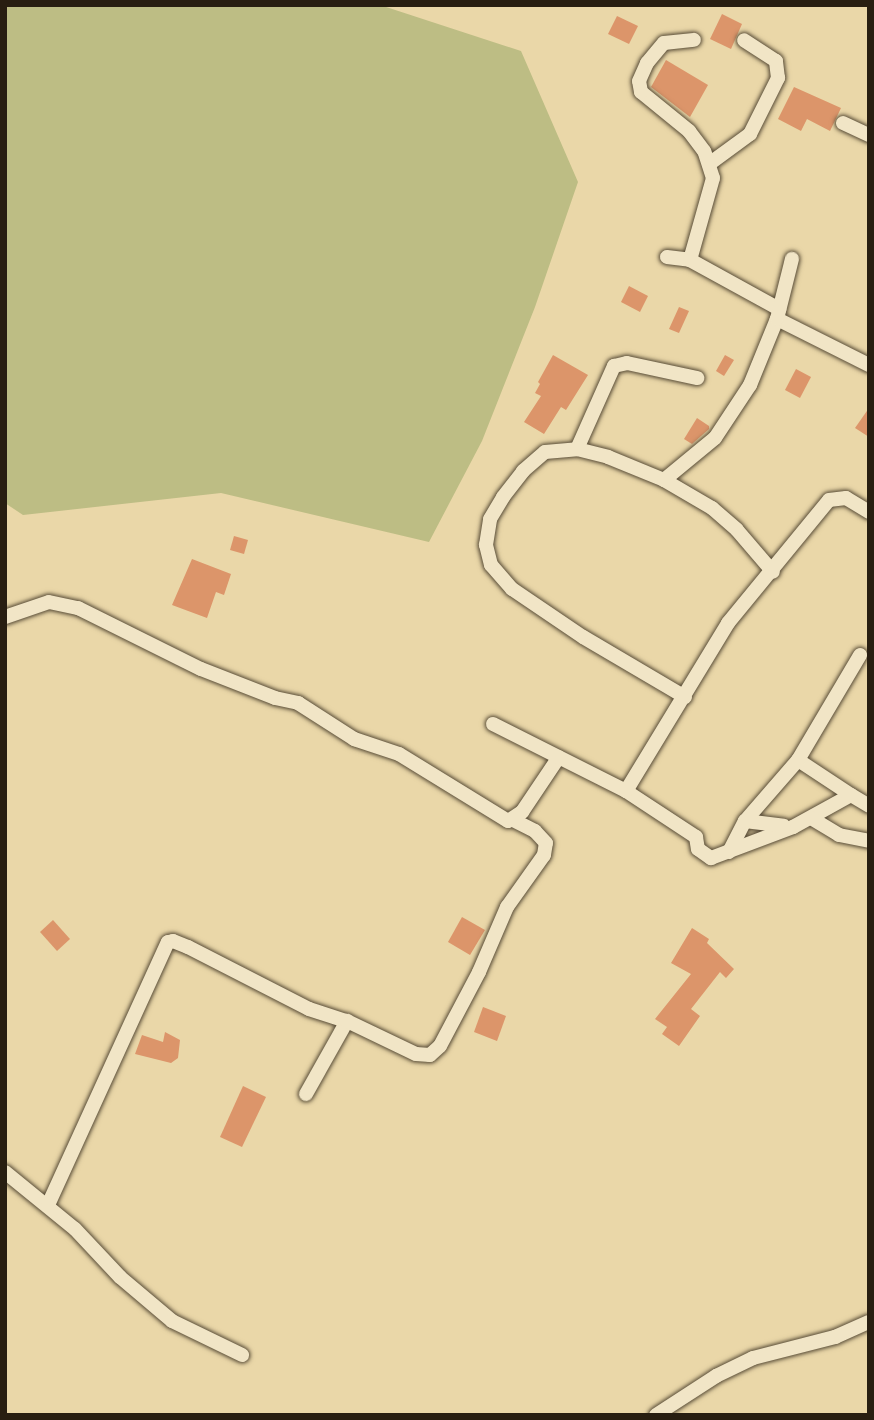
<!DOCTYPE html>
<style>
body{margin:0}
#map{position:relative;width:874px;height:1420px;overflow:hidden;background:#ead7a8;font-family:"Libre Bodoni",serif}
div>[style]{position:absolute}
.green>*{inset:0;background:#bdbd84}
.building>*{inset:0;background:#dc956a}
.roads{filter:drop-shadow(0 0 2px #584c37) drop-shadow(0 0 2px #584c37)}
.street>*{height:14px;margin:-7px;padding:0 7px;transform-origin:7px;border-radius:7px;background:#f1e5c6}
span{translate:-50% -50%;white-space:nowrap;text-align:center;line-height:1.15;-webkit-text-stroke:6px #f1e5c6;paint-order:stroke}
.frame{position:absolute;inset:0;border:7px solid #281e11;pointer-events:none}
</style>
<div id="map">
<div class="green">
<i style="clip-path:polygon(5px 5px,380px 5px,521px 51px,578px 182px,535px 307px,482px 441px,429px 542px,221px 493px,23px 515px,5px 503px)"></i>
</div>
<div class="building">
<i style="clip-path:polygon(722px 14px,742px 24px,731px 49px,710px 39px)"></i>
<i style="clip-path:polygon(617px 16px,638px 26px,629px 44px,608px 34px)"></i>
<i style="clip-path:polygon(666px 60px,708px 85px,690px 117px,651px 87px)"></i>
<i style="clip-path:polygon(794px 87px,841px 108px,830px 131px,807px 119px,801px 131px,778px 119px)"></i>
<i style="clip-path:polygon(629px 286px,648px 296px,640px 312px,621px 302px)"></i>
<i style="clip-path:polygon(679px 307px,689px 311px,679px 333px,669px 329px)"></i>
<i style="clip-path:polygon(553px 355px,588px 375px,566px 410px,561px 407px,544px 434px,524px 422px,541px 396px,535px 393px,540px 384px,538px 382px)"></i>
<i style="clip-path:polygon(725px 355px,734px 360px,724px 376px,716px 371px)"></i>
<i style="clip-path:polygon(796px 369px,811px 377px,800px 398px,785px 390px)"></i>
<i style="clip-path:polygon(869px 408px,869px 437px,855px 428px)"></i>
<i style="clip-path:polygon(697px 418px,709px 426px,709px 429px,692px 444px,684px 439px)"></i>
<i style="clip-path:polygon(234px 536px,248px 540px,244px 554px,230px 550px)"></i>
<i style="clip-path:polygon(192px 559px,231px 574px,224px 595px,216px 592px,207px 618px,172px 605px)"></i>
<i style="clip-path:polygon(462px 917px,485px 930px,470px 955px,448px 942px)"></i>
<i style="clip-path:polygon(53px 920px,70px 939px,57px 951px,40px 932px)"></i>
<i style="clip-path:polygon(692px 928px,709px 939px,707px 943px,734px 969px,726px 978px,720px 972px,691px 1009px,700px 1016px,679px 1046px,662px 1034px,667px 1027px,655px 1019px,691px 974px,671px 963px)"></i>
<i style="clip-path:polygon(483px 1007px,506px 1016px,497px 1041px,474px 1032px)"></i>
<i style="clip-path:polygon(165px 1032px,180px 1040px,178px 1058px,171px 1063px,135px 1054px,142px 1035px,163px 1042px)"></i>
<i style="clip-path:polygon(243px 1086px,266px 1097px,242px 1147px,220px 1137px)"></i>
</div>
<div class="roads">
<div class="street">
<i style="left:843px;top:123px;width:29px;rotate:25deg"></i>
<i style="left:709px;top:164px;width:51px;rotate:-36.2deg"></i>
<i style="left:750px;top:134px;width:63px;rotate:-63.4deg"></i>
<i style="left:778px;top:78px;width:17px;rotate:-97deg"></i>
<i style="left:776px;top:61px;width:38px;rotate:-147deg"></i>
<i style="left:667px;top:257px;width:23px;rotate:7deg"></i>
<i style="left:690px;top:260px;width:102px;rotate:28.8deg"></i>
<i style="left:690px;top:260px;width:85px;rotate:-74.3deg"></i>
<i style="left:713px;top:178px;width:28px;rotate:-108deg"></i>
<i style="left:704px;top:151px;width:25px;rotate:-127deg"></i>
<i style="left:689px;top:131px;width:62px;rotate:-140.9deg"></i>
<i style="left:641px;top:92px;width:11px;rotate:-100deg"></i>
<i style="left:639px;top:81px;width:20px;rotate:-66deg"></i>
<i style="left:647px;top:63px;width:26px;rotate:-50deg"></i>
<i style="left:664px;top:43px;width:30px;rotate:-6deg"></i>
<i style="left:777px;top:319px;width:103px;rotate:26.6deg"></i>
<i style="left:577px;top:449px;width:91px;rotate:-66deg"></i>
<i style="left:614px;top:366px;width:13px;rotate:-13deg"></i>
<i style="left:627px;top:363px;width:72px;rotate:12.1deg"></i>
<i style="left:664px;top:480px;width:66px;rotate:-39.5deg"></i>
<i style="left:715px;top:438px;width:64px;rotate:-56.6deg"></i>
<i style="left:750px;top:385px;width:71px;rotate:-67.8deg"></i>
<i style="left:777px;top:319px;width:62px;rotate:-76deg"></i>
<i style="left:5px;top:617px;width:46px;rotate:-18.8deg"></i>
<i style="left:49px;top:602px;width:30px;rotate:12deg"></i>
<i style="left:78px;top:608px;width:137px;rotate:26.4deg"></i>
<i style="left:201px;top:669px;width:79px;rotate:21.4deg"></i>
<i style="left:275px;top:698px;width:24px;rotate:12deg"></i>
<i style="left:298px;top:703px;width:67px;rotate:32.7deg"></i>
<i style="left:354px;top:739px;width:47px;rotate:18.4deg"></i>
<i style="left:399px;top:754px;width:128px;rotate:31.6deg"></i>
<i style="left:508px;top:821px;width:17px;rotate:-33deg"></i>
<i style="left:522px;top:812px;width:66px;rotate:-56.1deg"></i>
<i style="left:685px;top:697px;width:118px;rotate:-149.5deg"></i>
<i style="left:583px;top:637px;width:86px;rotate:-145.9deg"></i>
<i style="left:512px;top:589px;width:32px;rotate:-131deg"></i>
<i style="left:491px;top:565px;width:21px;rotate:-104deg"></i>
<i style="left:486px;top:545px;width:26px;rotate:-81deg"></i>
<i style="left:490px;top:519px;width:26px;rotate:-59deg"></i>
<i style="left:503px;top:497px;width:33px;rotate:-52deg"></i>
<i style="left:523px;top:471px;width:29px;rotate:-41deg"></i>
<i style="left:545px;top:452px;width:32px;rotate:-5deg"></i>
<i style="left:577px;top:449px;width:32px;rotate:14deg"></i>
<i style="left:608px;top:457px;width:61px;rotate:22.3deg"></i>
<i style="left:664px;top:480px;width:56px;rotate:30.3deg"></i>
<i style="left:712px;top:508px;width:33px;rotate:41deg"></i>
<i style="left:737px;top:530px;width:55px;rotate:49.4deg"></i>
<i style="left:493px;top:724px;width:149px;rotate:26.7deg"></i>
<i style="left:626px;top:791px;width:84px;rotate:33.3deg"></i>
<i style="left:696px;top:837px;width:12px;rotate:81deg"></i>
<i style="left:698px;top:849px;width:16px;rotate:35deg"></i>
<i style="left:711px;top:858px;width:88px;rotate:-20.7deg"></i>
<i style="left:793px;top:827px;width:66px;rotate:-28.9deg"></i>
<i style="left:851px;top:795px;width:21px;rotate:31deg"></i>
<i style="left:798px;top:760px;width:64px;rotate:33.4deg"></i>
<i style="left:626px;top:791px;width:197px;rotate:-58.7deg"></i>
<i style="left:728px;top:623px;width:159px;rotate:-50.6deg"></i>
<i style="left:829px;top:500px;width:17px;rotate:-7deg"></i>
<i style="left:846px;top:498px;width:27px;rotate:31deg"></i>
<i style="left:811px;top:818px;width:33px;rotate:31deg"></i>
<i style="left:839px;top:835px;width:31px;rotate:11deg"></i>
<i style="left:745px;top:821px;width:39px;rotate:7deg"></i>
<i style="left:729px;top:852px;width:35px;rotate:-63deg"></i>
<i style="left:745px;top:821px;width:81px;rotate:-49deg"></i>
<i style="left:798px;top:760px;width:122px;rotate:-59.4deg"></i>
<i style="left:306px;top:1094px;width:84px;rotate:-60.7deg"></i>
<i style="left:5px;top:1172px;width:90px;rotate:39.2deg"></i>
<i style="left:75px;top:1229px;width:66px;rotate:46.8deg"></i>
<i style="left:120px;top:1277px;width:68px;rotate:40.2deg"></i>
<i style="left:172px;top:1321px;width:78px;rotate:25.9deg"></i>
<i style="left:48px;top:1205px;width:289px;rotate:-65.5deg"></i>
<i style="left:168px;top:942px;width:5px;rotate:-11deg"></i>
<i style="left:173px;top:941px;width:16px;rotate:22deg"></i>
<i style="left:188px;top:947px;width:136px;rotate:27.1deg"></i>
<i style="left:309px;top:1009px;width:40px;rotate:18deg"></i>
<i style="left:347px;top:1021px;width:76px;rotate:25.6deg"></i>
<i style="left:416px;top:1054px;width:14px;rotate:4deg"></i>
<i style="left:430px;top:1055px;width:13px;rotate:-42deg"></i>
<i style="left:440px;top:1046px;width:84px;rotate:-62.2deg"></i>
<i style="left:479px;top:972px;width:71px;rotate:-66.7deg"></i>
<i style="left:507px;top:907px;width:64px;rotate:-54.6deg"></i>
<i style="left:544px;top:855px;width:12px;rotate:-81deg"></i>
<i style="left:546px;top:843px;width:16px;rotate:-133deg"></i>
<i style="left:535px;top:831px;width:25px;rotate:-153deg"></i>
<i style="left:656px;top:1415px;width:72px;rotate:-33deg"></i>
<i style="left:716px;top:1376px;width:41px;rotate:-25.9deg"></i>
<i style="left:753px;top:1358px;width:85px;rotate:-14.4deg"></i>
<i style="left:835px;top:1337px;width:37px;rotate:-24deg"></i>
</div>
</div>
<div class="frame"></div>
</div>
